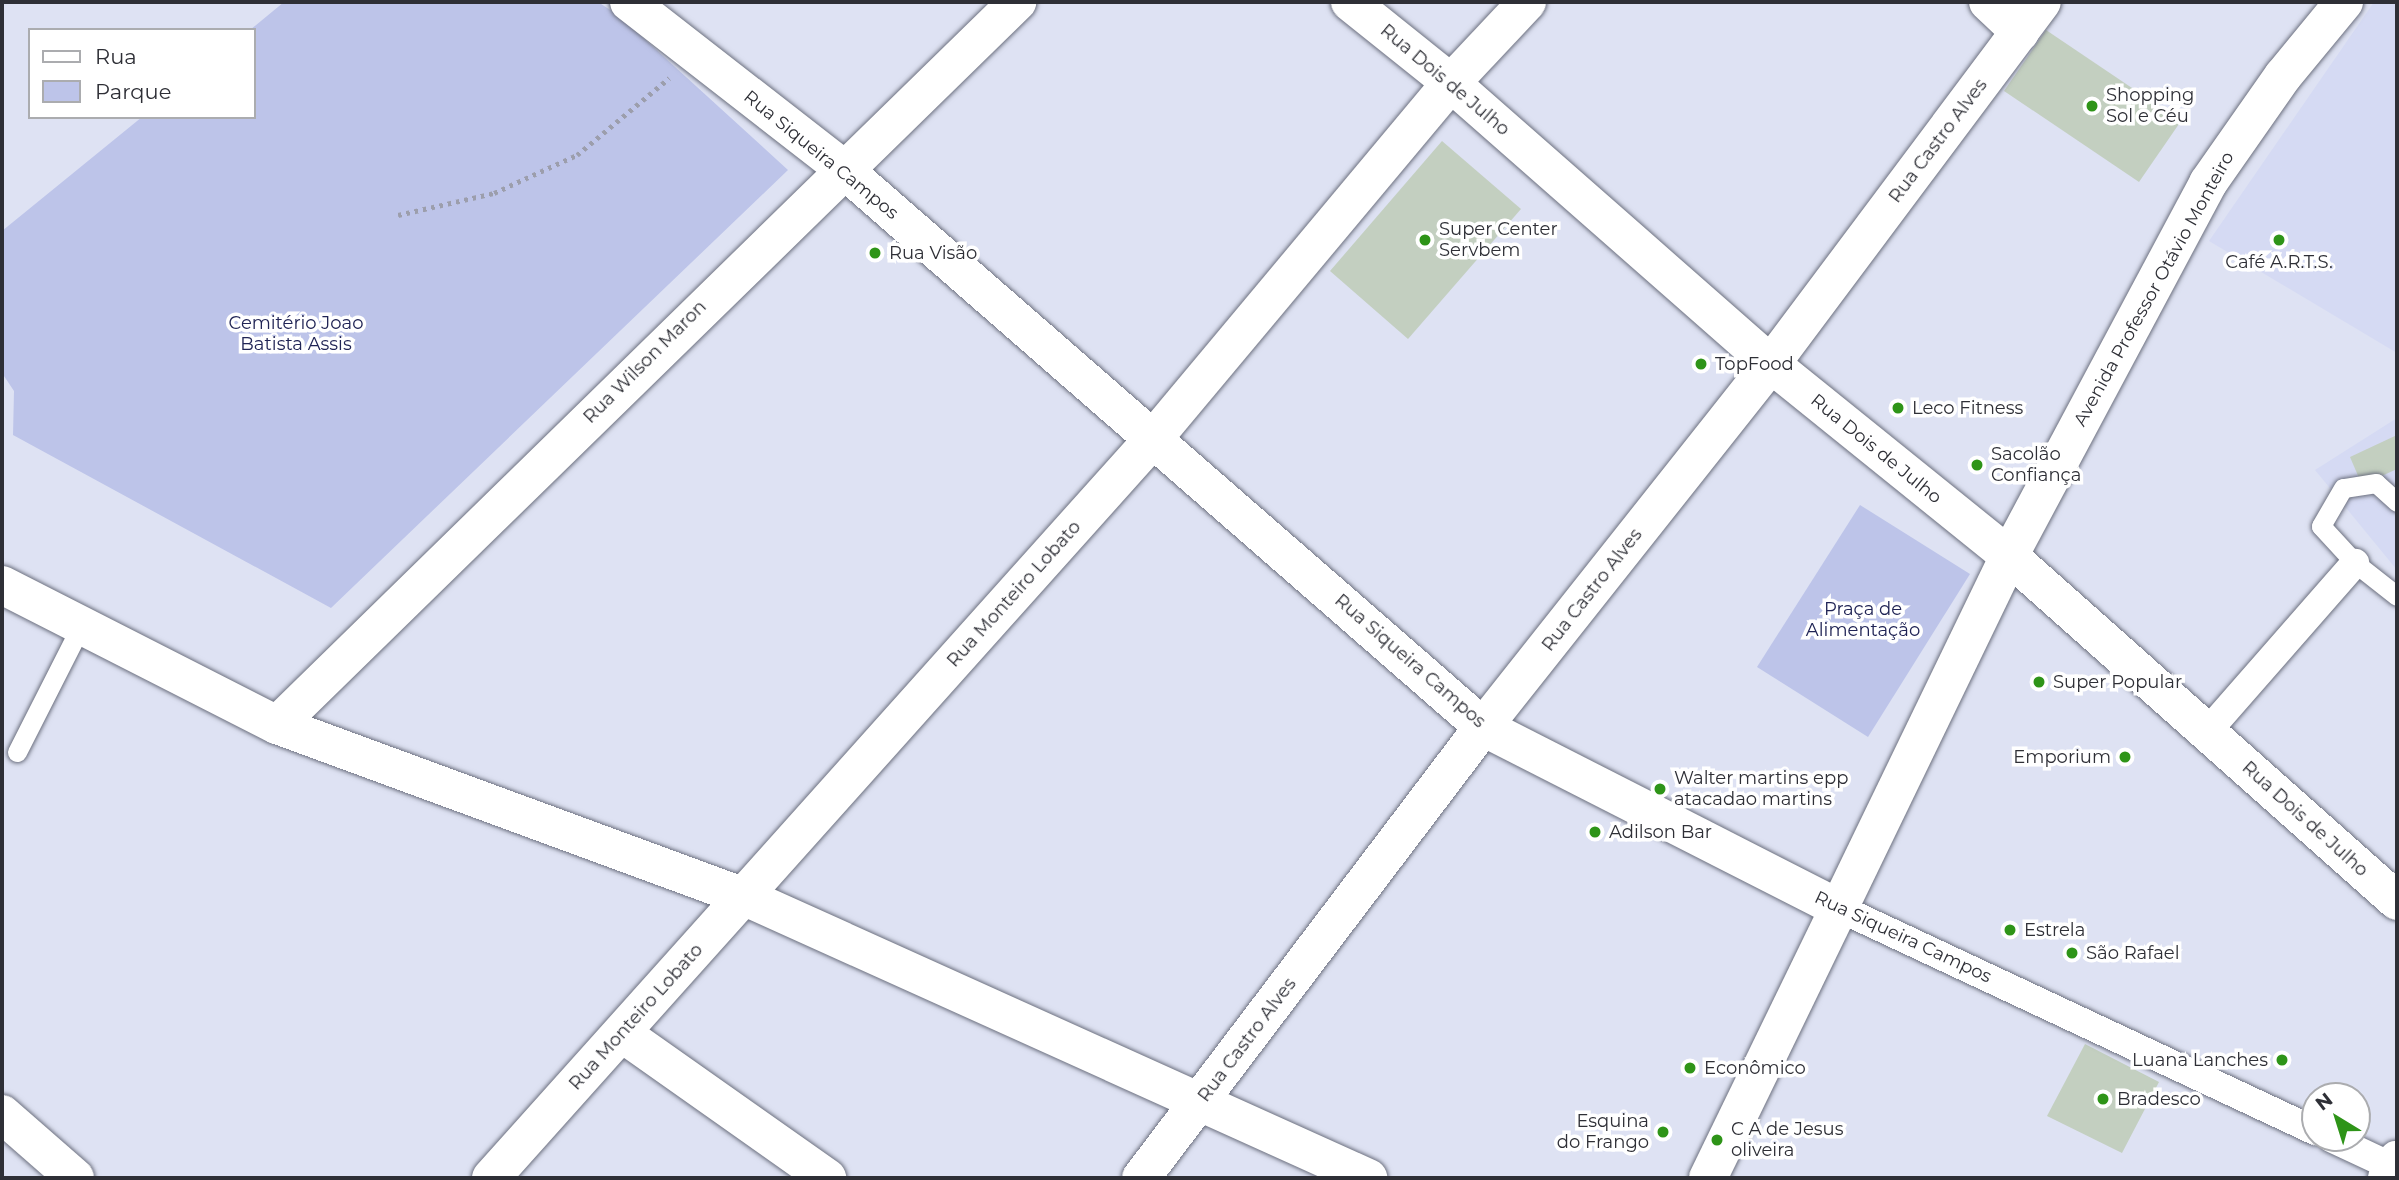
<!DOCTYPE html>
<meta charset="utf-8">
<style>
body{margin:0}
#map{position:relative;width:2399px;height:1180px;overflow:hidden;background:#dee2f3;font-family:Montserrat,sans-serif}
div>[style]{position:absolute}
.built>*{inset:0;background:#d5daf3}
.green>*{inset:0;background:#bdc4e9}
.building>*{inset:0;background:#c3cfc0}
.path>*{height:4.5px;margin-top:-2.25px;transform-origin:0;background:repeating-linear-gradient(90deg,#9c9eac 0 3.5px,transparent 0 8.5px)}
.roads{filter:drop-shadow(0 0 2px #6c707f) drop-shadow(0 0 2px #6c707f)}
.service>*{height:19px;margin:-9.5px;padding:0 9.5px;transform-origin:9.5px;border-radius:9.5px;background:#fff}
.pedestrian>*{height:28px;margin:-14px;padding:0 14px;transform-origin:14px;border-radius:14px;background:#fff}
.minor>*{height:38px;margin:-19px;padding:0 19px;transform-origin:19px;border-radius:19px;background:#fff}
.tertiary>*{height:38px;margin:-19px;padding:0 19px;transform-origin:19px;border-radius:19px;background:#fff}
.secondary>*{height:38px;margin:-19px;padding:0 19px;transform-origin:19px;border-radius:19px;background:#fff}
.dots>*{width:19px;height:19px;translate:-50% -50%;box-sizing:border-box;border:4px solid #fff;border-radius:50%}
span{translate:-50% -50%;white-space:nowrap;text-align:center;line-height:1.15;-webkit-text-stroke:7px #fff;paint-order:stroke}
.street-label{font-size:18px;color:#2e2f36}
.poi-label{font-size:18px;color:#2e2f36}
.left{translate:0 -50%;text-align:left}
.right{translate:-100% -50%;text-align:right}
.park-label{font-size:18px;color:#202455}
.frame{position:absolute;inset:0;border:4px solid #2e2f36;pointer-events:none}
.legend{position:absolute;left:28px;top:28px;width:228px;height:91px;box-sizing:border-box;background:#fff;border:2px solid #abacaf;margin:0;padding:9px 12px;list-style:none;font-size:21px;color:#2e2f36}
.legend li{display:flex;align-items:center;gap:14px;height:35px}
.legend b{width:35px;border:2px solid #abacaf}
.north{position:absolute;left:2301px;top:1082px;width:70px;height:70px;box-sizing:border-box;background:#fff;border:2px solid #abacaf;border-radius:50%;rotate:322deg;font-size:19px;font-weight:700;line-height:28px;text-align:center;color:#2e2f36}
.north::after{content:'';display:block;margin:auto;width:24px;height:32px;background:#2e9418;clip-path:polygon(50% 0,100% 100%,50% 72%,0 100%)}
</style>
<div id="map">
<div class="built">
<i style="clip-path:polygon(2374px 2px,2397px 2px,2397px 353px,2209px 241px)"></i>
<i style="clip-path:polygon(2397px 418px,2397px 570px,2315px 470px)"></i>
</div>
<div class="green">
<i style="clip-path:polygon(284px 2px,598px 2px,618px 15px,788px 170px,331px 608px,13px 435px,14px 391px,2px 373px,2px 231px,142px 117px,254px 117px,254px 30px,250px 30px)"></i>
<i style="clip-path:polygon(1860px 505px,1970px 574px,1868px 737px,1757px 667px)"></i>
</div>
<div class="building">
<i style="clip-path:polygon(2046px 30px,2181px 121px,2139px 182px,2004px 91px)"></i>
<i style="clip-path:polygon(1442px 141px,1521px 209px,1408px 339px,1330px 271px)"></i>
<i style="clip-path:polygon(2397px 435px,2397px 469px,2362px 485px,2350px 457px)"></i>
<i style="clip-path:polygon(2085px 1044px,2159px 1082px,2122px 1153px,2047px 1116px)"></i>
</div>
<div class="path">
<i style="left:398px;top:215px;width:98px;rotate:-12.9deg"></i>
<i style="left:494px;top:193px;width:91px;rotate:-24.6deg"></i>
<i style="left:577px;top:155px;width:120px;rotate:-39.9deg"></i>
</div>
<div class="roads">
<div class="service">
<i style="left:2397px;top:502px;width:28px;rotate:-138deg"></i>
<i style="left:2376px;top:483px;width:33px;rotate:171deg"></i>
<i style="left:2343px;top:488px;width:44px;rotate:120.1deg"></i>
<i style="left:2321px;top:526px;width:50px;rotate:47.4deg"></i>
<i style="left:2355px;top:563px;width:53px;rotate:38.2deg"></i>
<i style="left:17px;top:752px;width:141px;rotate:-63.1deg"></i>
</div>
<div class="pedestrian">
<i style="left:2207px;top:732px;width:225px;rotate:-48.8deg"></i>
<i style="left:1839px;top:908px;width:526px;rotate:25.1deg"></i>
<i style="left:2331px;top:1138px;width:68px;rotate:25.1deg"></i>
</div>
<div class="minor">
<i style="left:1350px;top:2px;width:129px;rotate:38.7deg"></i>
<i style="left:1451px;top:83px;width:426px;rotate:41.3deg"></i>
<i style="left:1771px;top:364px;width:452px;rotate:-53.2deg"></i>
<i style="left:1988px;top:2px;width:44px;rotate:43.2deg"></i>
<i style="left:2009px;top:556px;width:519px;rotate:41.64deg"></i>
<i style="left:2px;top:585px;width:309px;rotate:27deg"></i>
<i style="left:277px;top:725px;width:496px;rotate:20.2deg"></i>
<i style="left:743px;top:896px;width:686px;rotate:24.28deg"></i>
<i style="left:277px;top:725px;width:1035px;rotate:-44.33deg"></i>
<i style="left:623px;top:1034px;width:250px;rotate:35.2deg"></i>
<i style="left:2px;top:1114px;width:97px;rotate:41.2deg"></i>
<i style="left:491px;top:1178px;width:992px;rotate:-48.15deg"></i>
<i style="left:1153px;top:439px;width:464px;rotate:-50.1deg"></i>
<i style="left:1451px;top:83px;width:111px;rotate:-46.8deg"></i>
<i style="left:1141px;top:1178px;width:566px;rotate:-52.83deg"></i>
<i style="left:2387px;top:1178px;width:21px;rotate:-61deg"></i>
</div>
<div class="tertiary">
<i style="left:1708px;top:1178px;width:300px;rotate:-64.1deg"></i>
</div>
<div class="secondary">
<i style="left:629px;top:2px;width:270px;rotate:37.9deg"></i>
<i style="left:842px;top:168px;width:851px;rotate:41.09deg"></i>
<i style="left:1483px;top:727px;width:399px;rotate:27deg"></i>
<i style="left:1839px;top:908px;width:391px;rotate:-64.2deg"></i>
<i style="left:2009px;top:556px;width:423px;rotate:-61.9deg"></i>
<i style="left:2208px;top:183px;width:131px;rotate:-55deg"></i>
<i style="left:2283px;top:76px;width:96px;rotate:-50.5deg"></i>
<i style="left:1483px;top:727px;width:463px;rotate:-51.6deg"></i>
<i style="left:1771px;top:364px;width:306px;rotate:38.9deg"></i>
</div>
</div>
<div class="dots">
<i style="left:2092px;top:106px;background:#2e9418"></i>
<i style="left:1425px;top:240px;background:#2e9418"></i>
<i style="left:2279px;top:240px;background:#2e9418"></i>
<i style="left:875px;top:253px;background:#2e9418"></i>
<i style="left:1701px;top:364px;background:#2e9418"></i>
<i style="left:1898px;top:408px;background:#2e9418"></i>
<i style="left:1977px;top:465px;background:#2e9418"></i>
<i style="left:2039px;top:682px;background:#2e9418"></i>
<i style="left:2125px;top:757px;background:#2e9418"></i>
<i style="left:1660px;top:789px;background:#2e9418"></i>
<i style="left:1595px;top:832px;background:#2e9418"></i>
<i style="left:2010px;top:930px;background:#2e9418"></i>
<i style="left:2072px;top:953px;background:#2e9418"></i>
<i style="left:2282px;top:1060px;background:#2e9418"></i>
<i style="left:1690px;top:1068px;background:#2e9418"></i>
<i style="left:2103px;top:1099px;background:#2e9418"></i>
<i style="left:1663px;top:1132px;background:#2e9418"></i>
<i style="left:1717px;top:1140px;background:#2e9418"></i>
</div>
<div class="street-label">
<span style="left:1445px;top:80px;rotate:40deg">Rua Dois de Julho</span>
<span style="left:1938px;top:141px;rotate:-53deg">Rua Castro Alves</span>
<span style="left:821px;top:155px;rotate:39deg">Rua Siqueira Campos</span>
<span style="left:2154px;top:289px;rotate:-61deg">Avenida Professor Otávio Monteiro</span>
<span style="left:645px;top:362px;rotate:-45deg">Rua Wilson Maron</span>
<span style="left:1876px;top:449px;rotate:39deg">Rua Dois de Julho</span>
<span style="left:1592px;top:590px;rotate:-52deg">Rua Castro Alves</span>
<span style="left:1014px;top:594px;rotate:-48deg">Rua Monteiro Lobato</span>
<span style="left:1410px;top:661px;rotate:41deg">Rua Siqueira Campos</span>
<span style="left:2305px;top:819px;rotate:42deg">Rua Dois de Julho</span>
<span style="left:1903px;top:937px;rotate:25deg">Rua Siqueira Campos</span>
<span style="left:636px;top:1017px;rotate:-48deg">Rua Monteiro Lobato</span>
<span style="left:1247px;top:1040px;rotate:-53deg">Rua Castro Alves</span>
</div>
<div class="poi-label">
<span class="left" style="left:2106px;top:106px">Shopping<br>Sol e Céu</span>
<span class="left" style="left:1439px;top:240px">Super Center<br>Servbem</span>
<span class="left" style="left:889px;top:253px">Rua Visão</span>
<span style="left:2279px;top:262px">Café A.R.T.S.</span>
<span class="left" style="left:1715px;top:364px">TopFood</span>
<span class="left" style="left:1912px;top:408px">Leco Fitness</span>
<span class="left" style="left:1991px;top:465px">Sacolão<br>Confiança</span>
<span class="left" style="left:2053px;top:682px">Super Popular</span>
<span class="right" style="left:2111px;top:757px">Emporium</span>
<span class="left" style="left:1674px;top:789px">Walter martins epp<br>atacadao martins</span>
<span class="left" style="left:1609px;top:832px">Adilson Bar</span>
<span class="left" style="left:2024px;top:930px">Estrela</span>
<span class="left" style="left:2086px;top:953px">São Rafael</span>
<span class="right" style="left:2268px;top:1060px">Luana Lanches</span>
<span class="left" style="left:1704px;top:1068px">Econômico</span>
<span class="left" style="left:2117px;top:1099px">Bradesco</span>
<span class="right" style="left:1649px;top:1132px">Esquina<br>do Frango</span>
<span class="left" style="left:1731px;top:1140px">C A de Jesus<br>oliveira</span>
</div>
<div class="park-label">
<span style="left:296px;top:334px">Cemitério Joao<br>Batista Assis</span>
<span style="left:1863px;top:620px">Praça de<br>Alimentação</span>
</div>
<div class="frame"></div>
<ul class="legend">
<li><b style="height:9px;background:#fff"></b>Rua</li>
<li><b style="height:19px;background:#bdc4e9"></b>Parque</li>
</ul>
<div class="north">N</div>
</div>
